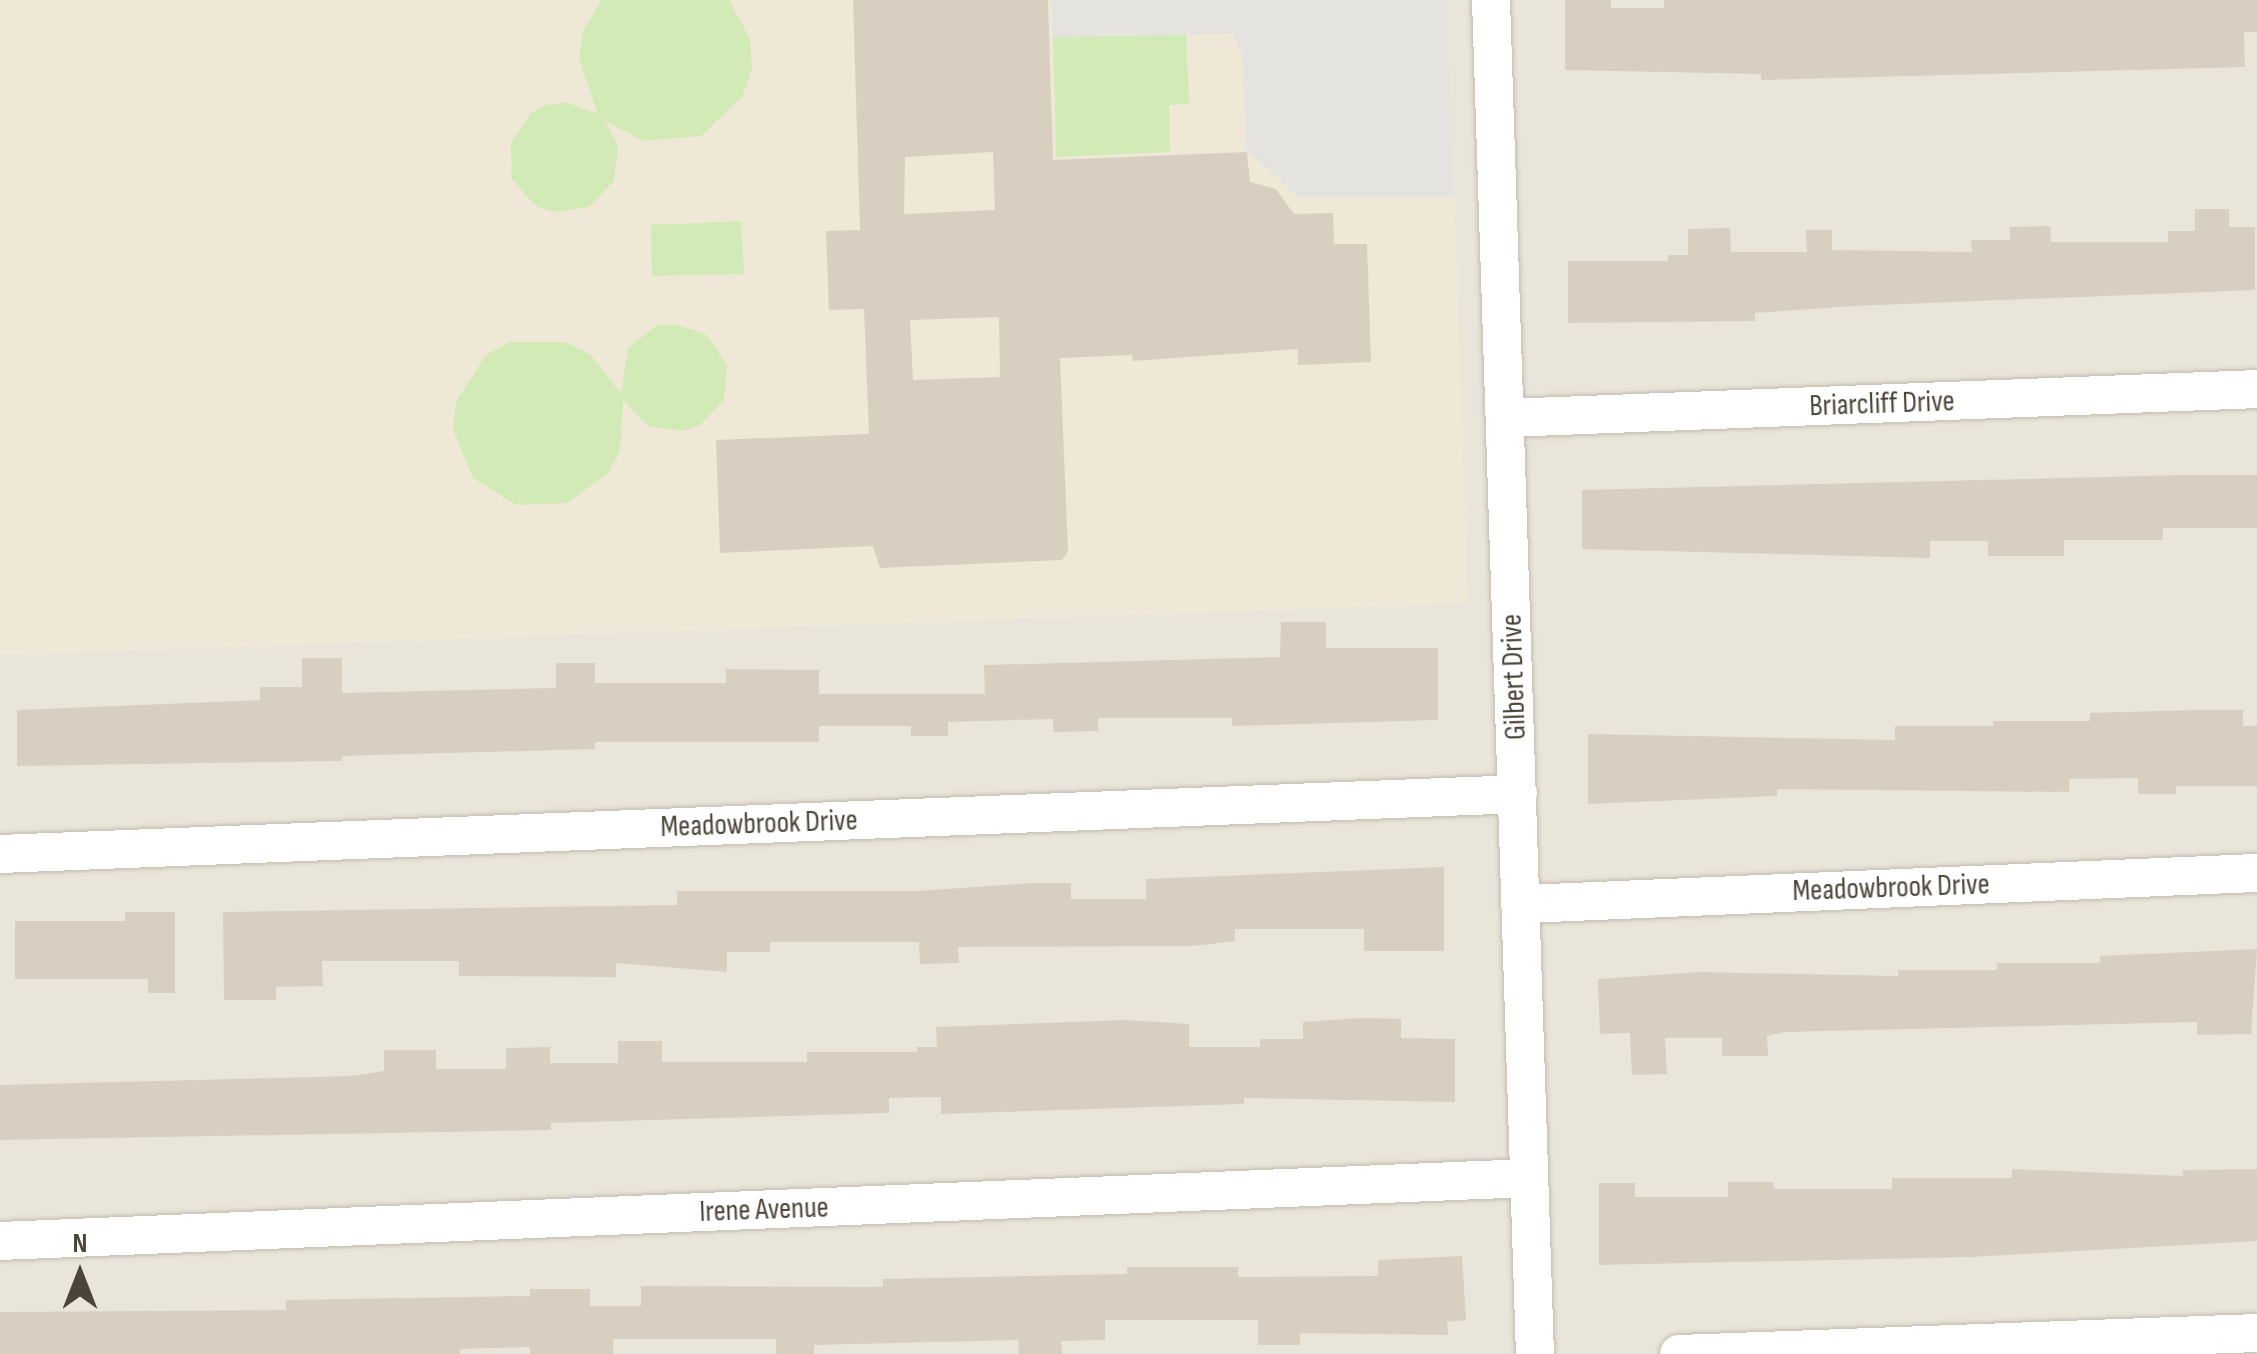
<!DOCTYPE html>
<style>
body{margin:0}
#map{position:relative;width:2257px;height:1354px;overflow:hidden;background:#f6f3ec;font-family:"Sofia Sans Condensed",sans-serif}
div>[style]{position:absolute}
.residential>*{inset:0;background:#eae5da}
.education>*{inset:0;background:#efe8d6}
.green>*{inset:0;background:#d2eab5}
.parking>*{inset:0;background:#e5e3e0}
.building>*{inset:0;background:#d8cfc1}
.roads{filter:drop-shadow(0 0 2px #c2bbae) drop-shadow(0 0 2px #c2bbae)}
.minor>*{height:38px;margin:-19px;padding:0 19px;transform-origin:19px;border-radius:19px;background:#fff}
span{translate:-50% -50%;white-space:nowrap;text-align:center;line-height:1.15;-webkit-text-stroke:8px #fff;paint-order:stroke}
.street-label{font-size:30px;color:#4b4439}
.north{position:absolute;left:30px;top:1224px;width:100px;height:100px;-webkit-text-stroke:8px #fff;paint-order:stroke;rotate:0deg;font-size:28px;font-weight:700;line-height:40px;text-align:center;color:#4b4439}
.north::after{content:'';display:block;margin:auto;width:35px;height:45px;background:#4b4439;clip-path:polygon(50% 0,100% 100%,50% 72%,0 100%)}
</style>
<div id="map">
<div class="residential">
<i style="clip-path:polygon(1447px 0,2257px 0,2257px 1354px,0 1354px,0 655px,1467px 603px)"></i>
</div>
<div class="education">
<i style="clip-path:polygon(0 0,1448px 0,1468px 603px,0 655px)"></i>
</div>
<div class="green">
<i style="clip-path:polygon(602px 0,729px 0,750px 39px,752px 68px,743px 96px,701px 136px,644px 141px,605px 121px,618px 146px,614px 181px,589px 207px,554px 212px,536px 206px,512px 179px,511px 143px,531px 113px,547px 105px,565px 102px,598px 114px,579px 59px,583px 31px)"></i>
<i style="clip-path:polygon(1186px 34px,1189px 104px,1169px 105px,1170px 152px,1056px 157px,1053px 37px)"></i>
<i style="clip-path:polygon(741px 221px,744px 274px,652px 276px,651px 225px)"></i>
<i style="clip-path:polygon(674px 324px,707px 335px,727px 365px,724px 400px,700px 425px,683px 431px,648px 426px,623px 400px,620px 451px,608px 473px,567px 503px,516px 505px,473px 478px,453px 430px,456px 401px,486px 355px,510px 342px,566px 342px,591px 355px,621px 394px,628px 348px,656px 326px)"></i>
</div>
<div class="parking">
<i style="clip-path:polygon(1051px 0,1448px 0,1453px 197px,1297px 197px,1246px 148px,1242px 52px,1232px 34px,1053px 37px)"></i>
</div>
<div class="building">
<i style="clip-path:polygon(evenodd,853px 0,1048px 0,1053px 160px,1247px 152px,1250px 182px,1276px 189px,1294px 214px,1333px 213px,1334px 244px,1367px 244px,1371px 362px,1298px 365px,1298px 349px,1133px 361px,1132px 355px,1060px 358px,1068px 551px,1062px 560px,880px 568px,873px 546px,720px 553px,716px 440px,869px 434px,864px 309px,829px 310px,826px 231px,860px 230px,853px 0,993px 152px,995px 210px,904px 214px,905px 157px,993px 152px,853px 0,999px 317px,1000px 377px,913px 380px,910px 320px,999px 317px)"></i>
<i style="clip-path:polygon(1565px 0,1611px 0,1611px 8px,1664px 8px,1664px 0,2257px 0,2257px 32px,2244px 32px,2245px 67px,1761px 80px,1761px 74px,1565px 70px)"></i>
<i style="clip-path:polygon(2195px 209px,2229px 209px,2229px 227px,2255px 227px,2255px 290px,1854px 306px,1755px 313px,1755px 321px,1568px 323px,1568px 261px,1668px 261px,1668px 255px,1688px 255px,1688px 229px,1730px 228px,1731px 252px,1807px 252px,1806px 230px,1832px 230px,1832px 250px,1972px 252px,1971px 240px,2010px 240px,2010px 227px,2050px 226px,2051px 242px,2168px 242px,2168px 231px,2195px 231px)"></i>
<i style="clip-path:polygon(2182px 475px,2257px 475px,2257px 528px,2163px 528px,2163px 540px,2064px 540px,2064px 556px,1988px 556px,1988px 541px,1930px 541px,1930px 558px,1582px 549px,1582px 490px)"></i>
<i style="clip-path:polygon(1281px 622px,1326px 622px,1326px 648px,1438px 648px,1438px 720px,1232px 726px,1232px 718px,1098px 718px,1098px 731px,1053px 732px,1053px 719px,948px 722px,948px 736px,911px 736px,911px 726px,819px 726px,819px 742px,595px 742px,595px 749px,342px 756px,342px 761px,17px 766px,17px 710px,260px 700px,260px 687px,302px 687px,302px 658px,342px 658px,342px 693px,556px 688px,556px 663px,595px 663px,595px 683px,726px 683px,726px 669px,819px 670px,819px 694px,985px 694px,984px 665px,1280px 657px)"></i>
<i style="clip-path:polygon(2193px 710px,2243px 710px,2243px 726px,2257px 726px,2257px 786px,2176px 786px,2176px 794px,2138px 794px,2138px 778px,2069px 779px,2069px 792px,1777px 789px,1777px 796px,1588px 804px,1588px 734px,1895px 740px,1895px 726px,1993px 726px,1993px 721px,2090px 721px,2090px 713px)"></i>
<i style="clip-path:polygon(1444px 867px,1444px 951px,1364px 951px,1364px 929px,1235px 929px,1235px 941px,1193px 946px,958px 947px,959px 963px,920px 964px,919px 942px,770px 942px,770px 952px,727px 952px,727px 972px,616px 963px,616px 977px,459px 976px,459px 961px,322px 961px,323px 986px,276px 987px,276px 1000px,224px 1000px,223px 912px,677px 905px,677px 891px,918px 891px,1032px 883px,1071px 883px,1071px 899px,1146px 899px,1146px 879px)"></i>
<i style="clip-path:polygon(125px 912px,175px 912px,175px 993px,148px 993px,148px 979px,15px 979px,15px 921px,125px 921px)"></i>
<i style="clip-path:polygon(2257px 949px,2251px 1034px,2197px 1035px,2197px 1022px,1784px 1032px,1767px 1036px,1768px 1056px,1722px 1056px,1722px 1038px,1665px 1038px,1667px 1074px,1632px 1075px,1630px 1033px,1600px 1034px,1598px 979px,1699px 972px,1898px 976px,1898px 970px,1997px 970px,1997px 963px,2100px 963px,2100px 956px)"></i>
<i style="clip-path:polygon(1361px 1018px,1401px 1019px,1401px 1038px,1455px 1039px,1455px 1102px,1244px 1098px,1244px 1104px,941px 1114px,941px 1097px,889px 1098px,889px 1113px,551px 1123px,551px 1130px,0 1140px,0 1085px,351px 1076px,384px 1071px,384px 1050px,436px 1050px,436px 1069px,506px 1069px,506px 1048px,550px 1047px,550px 1063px,618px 1063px,618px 1041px,662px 1041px,662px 1062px,807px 1062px,807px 1052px,917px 1052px,917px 1047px,937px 1047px,936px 1027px,1124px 1020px,1189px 1024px,1189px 1047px,1260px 1047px,1260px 1039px,1303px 1039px,1303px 1022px)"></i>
<i style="clip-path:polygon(2012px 1169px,2183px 1176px,2183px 1170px,2257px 1169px,2257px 1241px,1971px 1257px,1599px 1265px,1599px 1183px,1635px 1183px,1635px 1197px,1728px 1197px,1728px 1182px,1773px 1182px,1774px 1189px,1892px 1189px,1892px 1178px,2012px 1178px)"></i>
<i style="clip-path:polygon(1462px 1256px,1466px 1320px,1447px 1322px,1448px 1335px,1300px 1333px,1300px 1345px,1258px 1345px,1258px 1320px,1105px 1320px,1105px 1340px,1061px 1341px,1062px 1354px,1019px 1354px,1018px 1340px,814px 1345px,814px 1354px,776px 1354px,776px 1339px,613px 1339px,613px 1354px,530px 1354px,530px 1347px,460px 1349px,460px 1354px,0 1354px,0 1312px,286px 1310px,286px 1300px,530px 1296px,530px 1289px,590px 1289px,590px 1306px,641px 1306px,641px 1286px,883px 1287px,883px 1279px,1127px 1274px,1127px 1267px,1238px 1267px,1238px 1277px,1378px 1276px,1378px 1260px)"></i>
</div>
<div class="roads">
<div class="minor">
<i style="left:1491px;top:0;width:1355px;rotate:88.14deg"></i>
<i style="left:1507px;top:418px;width:751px;rotate:-2.21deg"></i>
<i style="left:0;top:854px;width:1519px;rotate:-2.26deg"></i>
<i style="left:1525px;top:904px;width:733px;rotate:-2.43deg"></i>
<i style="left:0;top:1241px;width:1529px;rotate:-2.36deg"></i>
<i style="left:1679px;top:1354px;width:578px;rotate:-2.08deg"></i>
</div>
</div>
<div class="street-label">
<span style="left:1882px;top:404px;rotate:-2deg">Briarcliff Drive</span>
<span style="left:1514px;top:677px;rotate:-92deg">Gilbert Drive</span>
<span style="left:759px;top:824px;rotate:-2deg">Meadowbrook Drive</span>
<span style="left:1891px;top:888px;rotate:-2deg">Meadowbrook Drive</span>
<span style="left:764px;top:1210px;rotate:-2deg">Irene Avenue</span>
</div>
<div class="north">N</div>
</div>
